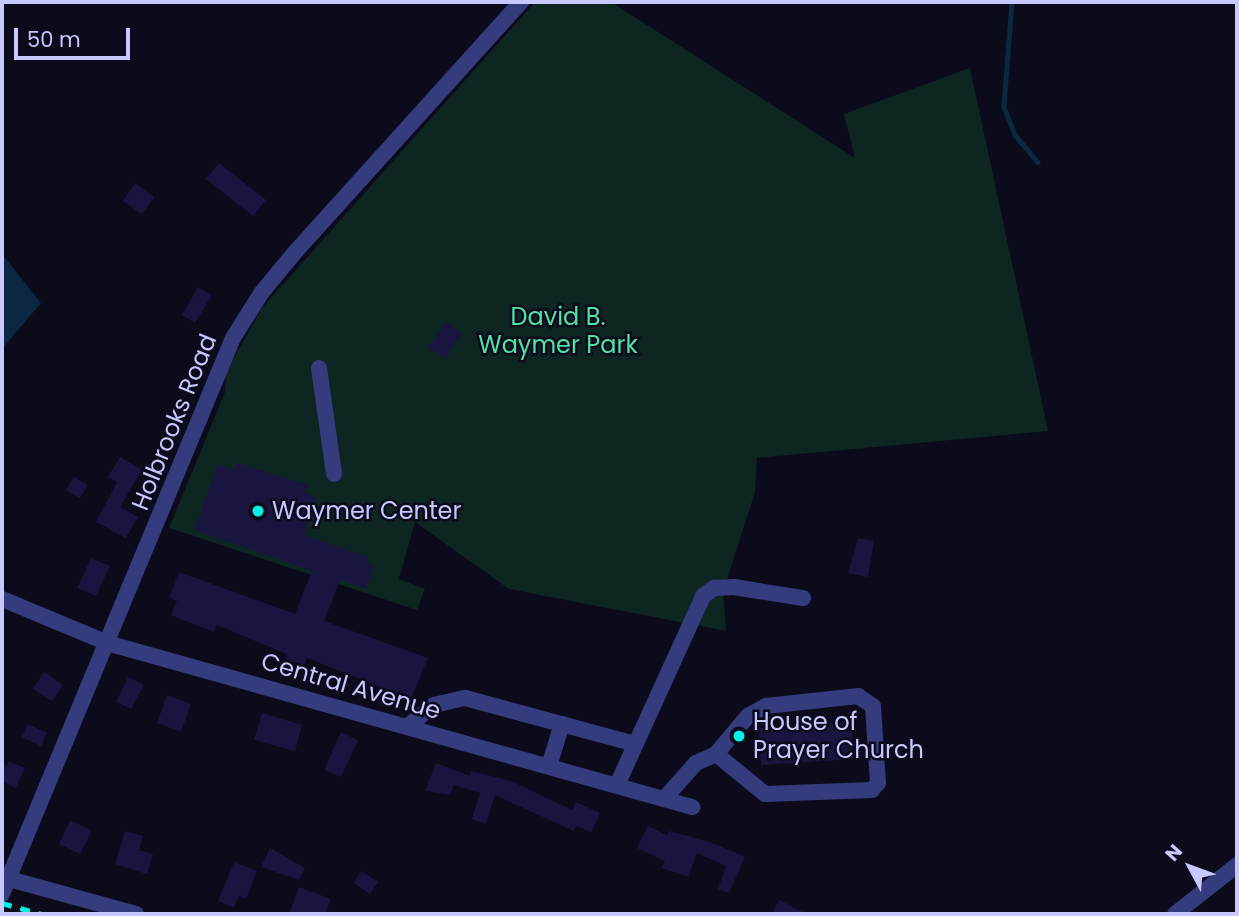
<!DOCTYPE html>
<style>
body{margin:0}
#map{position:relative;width:1239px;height:916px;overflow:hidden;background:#0b0b1c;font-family:Poppins,sans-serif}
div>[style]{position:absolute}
.green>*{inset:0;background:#0e2622}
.water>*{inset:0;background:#0a2841}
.stream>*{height:4.5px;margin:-2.25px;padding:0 2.25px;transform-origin:2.25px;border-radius:2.25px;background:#0a2841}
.building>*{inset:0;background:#18163e}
.minor>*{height:16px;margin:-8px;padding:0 8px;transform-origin:8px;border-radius:8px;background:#343c7d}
.rail>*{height:4.5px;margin-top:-2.25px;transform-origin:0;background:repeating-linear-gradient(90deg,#00f1e5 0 10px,transparent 0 19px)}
.dots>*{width:19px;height:19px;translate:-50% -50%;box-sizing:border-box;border:4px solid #0b0b1c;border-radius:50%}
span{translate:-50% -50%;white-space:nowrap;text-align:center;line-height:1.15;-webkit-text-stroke:5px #0b0b1c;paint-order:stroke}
.park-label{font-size:24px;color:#50e1a7}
.street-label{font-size:24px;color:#c6c8ff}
.poi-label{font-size:24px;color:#c6c8ff}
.left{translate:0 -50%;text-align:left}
.frame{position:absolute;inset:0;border:4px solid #c6c8ff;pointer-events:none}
.north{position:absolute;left:1155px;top:832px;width:70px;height:70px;-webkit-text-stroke:5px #0b0b1c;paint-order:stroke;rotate:311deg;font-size:19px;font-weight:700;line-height:28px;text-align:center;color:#c6c8ff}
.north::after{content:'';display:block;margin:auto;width:24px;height:32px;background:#c6c8ff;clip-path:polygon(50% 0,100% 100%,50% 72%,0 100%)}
.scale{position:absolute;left:14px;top:28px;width:116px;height:32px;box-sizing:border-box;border:4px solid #c6c8ff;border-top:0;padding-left:9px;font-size:21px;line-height:24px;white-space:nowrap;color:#c6c8ff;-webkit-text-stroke:5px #0b0b1c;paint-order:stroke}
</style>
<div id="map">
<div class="green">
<i style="clip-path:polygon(535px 2px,611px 2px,855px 158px,844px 114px,970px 68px,1048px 431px,757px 458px,755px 492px,723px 592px,726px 631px,509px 589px,415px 522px,399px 579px,425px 589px,417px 610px,169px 528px,225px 392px,226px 372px,262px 308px)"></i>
</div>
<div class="water">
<i style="clip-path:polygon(2px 254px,41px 303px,2px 349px)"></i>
</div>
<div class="stream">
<i style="left:1012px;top:2px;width:105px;rotate:94.4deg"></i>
<i style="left:1004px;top:107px;width:31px;rotate:68deg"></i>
<i style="left:1016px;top:136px;width:34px;rotate:50deg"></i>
</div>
<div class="building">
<i style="clip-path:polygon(219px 163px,266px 200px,253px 216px,206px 179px)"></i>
<i style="clip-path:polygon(135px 183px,154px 197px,142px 214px,123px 201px)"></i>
<i style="clip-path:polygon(198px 287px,212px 295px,195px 323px,182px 315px)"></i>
<i style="clip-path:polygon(445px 322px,462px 333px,446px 358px,428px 348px)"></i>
<i style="clip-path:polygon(120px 457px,142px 470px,120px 507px,138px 517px,126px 538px,96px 522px,117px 482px,108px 477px)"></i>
<i style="clip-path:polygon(237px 463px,308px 485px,305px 492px,316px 498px,304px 535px,368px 557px,366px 563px,374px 566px,366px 589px,340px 580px,324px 621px,428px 658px,411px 699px,307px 658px,304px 666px,285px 659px,287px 654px,217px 625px,214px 632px,171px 615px,177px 601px,169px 598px,179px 572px,295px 614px,312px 571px,194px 530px,218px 464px,234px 470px)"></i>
<i style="clip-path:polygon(74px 477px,88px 485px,80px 498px,66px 490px)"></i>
<i style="clip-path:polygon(858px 538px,874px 541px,868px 577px,848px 573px)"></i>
<i style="clip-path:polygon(91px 558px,110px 566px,96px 596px,77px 588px)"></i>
<i style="clip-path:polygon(44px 672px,63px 685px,52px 701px,33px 689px)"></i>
<i style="clip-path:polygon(128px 677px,144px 685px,131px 709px,116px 702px)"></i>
<i style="clip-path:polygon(167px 695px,191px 704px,181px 732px,157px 723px)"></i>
<i style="clip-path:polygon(262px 713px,302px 725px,295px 751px,254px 740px)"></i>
<i style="clip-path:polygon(844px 722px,844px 729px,852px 728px,854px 759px,761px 765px,759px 728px)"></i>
<i style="clip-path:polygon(28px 724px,47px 733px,41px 746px,22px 737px)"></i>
<i style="clip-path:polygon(341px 732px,358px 740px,341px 777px,324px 770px)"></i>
<i style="clip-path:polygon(9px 761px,25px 768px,16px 788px,2px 781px,2px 764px,7px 766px)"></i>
<i style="clip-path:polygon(436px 763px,470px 776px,471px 771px,511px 781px,572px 810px,576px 802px,600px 813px,591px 832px,576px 826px,574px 831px,495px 795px,486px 824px,472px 819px,480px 793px,454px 785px,450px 795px,425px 791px)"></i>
<i style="clip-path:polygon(70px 820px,92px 831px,80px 854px,59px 844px)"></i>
<i style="clip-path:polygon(648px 826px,667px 835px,669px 831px,713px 843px,745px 857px,729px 893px,718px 889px,726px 866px,697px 853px,688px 877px,662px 868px,665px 861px,637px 848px)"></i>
<i style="clip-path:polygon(125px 831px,143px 836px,139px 850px,153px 854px,147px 874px,115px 864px)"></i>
<i style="clip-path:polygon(270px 848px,305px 868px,299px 880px,261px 867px)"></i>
<i style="clip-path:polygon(234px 862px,257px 871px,246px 899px,239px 896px,234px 908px,218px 901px)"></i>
<i style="clip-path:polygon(361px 871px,378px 882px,370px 894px,354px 883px)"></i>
<i style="clip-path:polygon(299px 887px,331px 899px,325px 914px,289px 914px)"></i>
<i style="clip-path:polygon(779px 900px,807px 914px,772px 914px)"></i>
</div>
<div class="minor">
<i style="left:319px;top:368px;width:107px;rotate:81.9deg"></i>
<i style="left:2px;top:599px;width:114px;rotate:22.7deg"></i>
<i style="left:107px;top:643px;width:608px;rotate:15.66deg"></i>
<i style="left:408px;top:726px;width:33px;rotate:-39deg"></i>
<i style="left:434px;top:705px;width:32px;rotate:-13deg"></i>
<i style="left:465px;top:698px;width:177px;rotate:15.1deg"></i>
<i style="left:549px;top:766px;width:44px;rotate:-72.8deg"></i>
<i style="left:617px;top:785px;width:208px;rotate:-65.5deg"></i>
<i style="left:703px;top:596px;width:14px;rotate:-36deg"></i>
<i style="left:714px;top:588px;width:20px;rotate:-3deg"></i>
<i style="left:734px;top:587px;width:70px;rotate:9.1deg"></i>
<i style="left:664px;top:799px;width:48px;rotate:-48.4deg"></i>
<i style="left:696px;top:763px;width:22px;rotate:-24deg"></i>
<i style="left:716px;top:754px;width:50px;rotate:-49.9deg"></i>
<i style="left:748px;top:716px;width:21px;rotate:-29deg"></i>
<i style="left:766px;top:706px;width:93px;rotate:-6.2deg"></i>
<i style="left:858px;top:696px;width:18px;rotate:34deg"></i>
<i style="left:873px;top:706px;width:77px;rotate:86.3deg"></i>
<i style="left:878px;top:783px;width:9px;rotate:131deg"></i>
<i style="left:872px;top:790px;width:107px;rotate:177.9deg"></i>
<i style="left:765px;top:794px;width:63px;rotate:-140.8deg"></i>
<i style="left:2px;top:877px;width:139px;rotate:15.4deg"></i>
<i style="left:2px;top:894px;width:602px;rotate:-67.44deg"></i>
<i style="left:233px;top:338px;width:54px;rotate:-57.8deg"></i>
<i style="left:262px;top:292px;width:53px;rotate:-50.3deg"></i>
<i style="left:296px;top:251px;width:336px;rotate:-47.9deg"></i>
<i style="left:1175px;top:914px;width:79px;rotate:-38.3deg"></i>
</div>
<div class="rail">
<i style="left:2px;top:903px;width:41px;rotate:15.4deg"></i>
</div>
<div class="dots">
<i style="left:258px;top:511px;background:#00f1e5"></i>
<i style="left:739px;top:736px;background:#00f1e5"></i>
</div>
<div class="park-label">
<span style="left:558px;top:331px">David B.<br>Waymer Park</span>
</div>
<div class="street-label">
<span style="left:174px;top:422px;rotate:-68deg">Holbrooks Road</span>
<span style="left:351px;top:686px;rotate:16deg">Central Avenue</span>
</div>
<div class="poi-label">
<span class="left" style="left:272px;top:511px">Waymer Center</span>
<span class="left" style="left:753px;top:736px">House of<br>Prayer Church</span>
</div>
<div class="frame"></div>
<div class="north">N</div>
<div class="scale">50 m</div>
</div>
